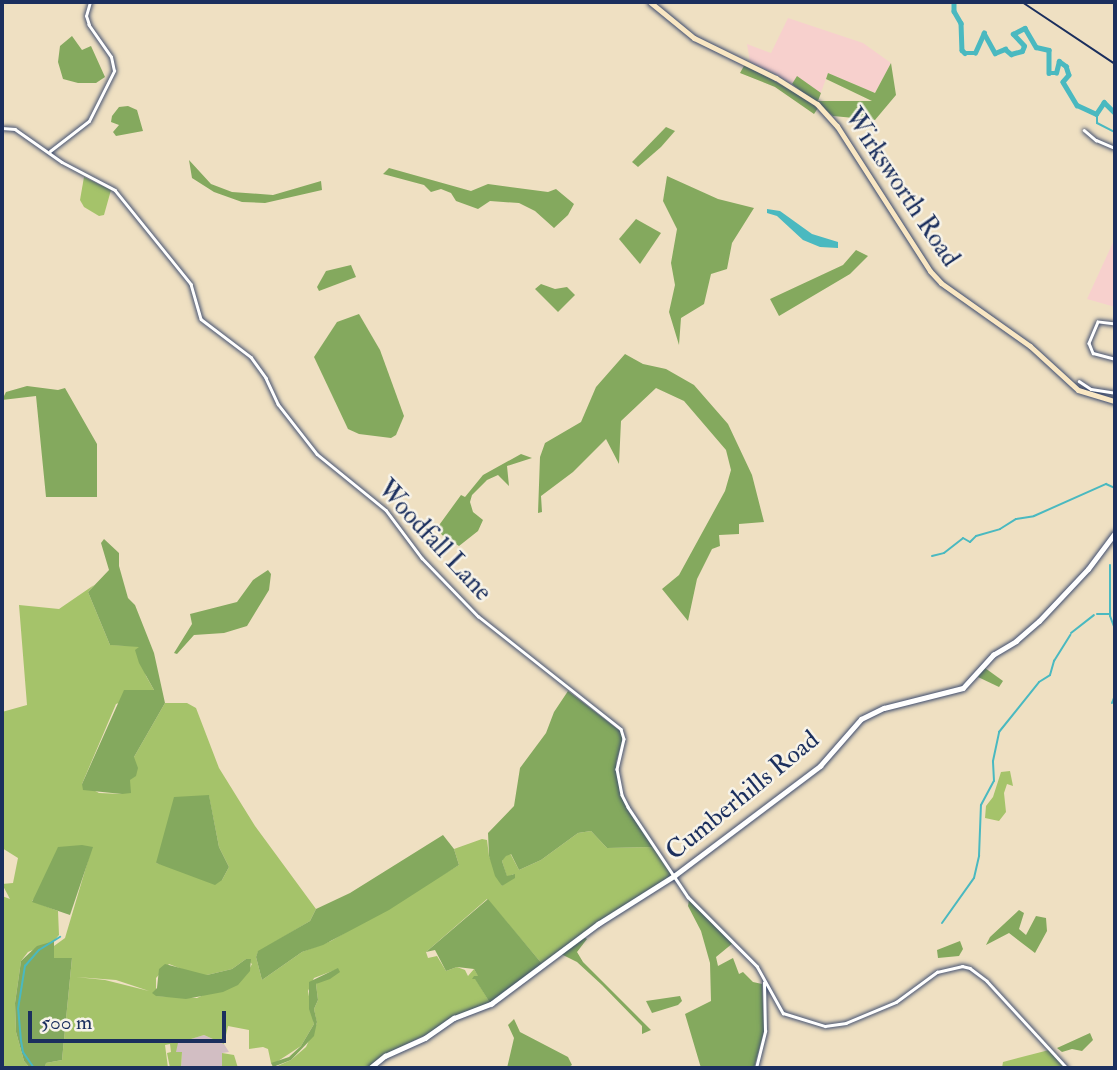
<!DOCTYPE html>
<style>
body{margin:0}
#map{position:relative;width:1117px;height:1070px;overflow:hidden;background:#efe0c2;font-family:"IM FELL Double Pica",serif}
div>[style]{position:absolute}
.built>*{inset:0;background:#f7d0cd}
.industrial>*{inset:0;background:#d2bec3}
.green>*{inset:0;background:#a5c36a}
.forest>*{inset:0;background:#84a95e}
.water>*{inset:0;background:#4ab9c0}
.stream>*{height:2px;margin:-1px;padding:0 1px;transform-origin:1px;border-radius:1px;background:#4ab9c0}
.river>*{height:4.5px;margin:-2.25px;padding:0 2.25px;transform-origin:2.25px;border-radius:2.25px;background:#4ab9c0}
.roads{filter:drop-shadow(0 0 2px #3b4a6d) drop-shadow(0 0 2px #3b4a6d)}
.minor>*{height:2.5px;margin:-1.25px;padding:0 1.25px;transform-origin:1.25px;border-radius:1.25px;background:#fff}
.tertiary>*{height:4.5px;margin:-2.25px;padding:0 2.25px;transform-origin:2.25px;border-radius:2.25px;background:#fff}
.secondary>*{height:5px;margin:-2.5px;padding:0 2.5px;transform-origin:2.5px;border-radius:2.5px;background:#f9e7c3}
.rail>*{height:2px;margin:-1px;padding:0 1px;transform-origin:1px;border-radius:1px;background:#1b2f5e}
span{translate:-50% -50%;white-space:nowrap;text-align:center;line-height:1.15;-webkit-text-stroke:5px #f7f3e8;paint-order:stroke}
.street-label{font-size:26px;color:#1b2f5e}
.frame{position:absolute;inset:0;border:4px solid #1b2f5e;pointer-events:none}
.scale{position:absolute;left:28px;top:1011px;width:198px;height:32px;box-sizing:border-box;border:4px solid #1b2f5e;border-top:0;padding-left:9px;font-size:21px;line-height:24px;white-space:nowrap;color:#1b2f5e;-webkit-text-stroke:5px #f7f3e8;paint-order:stroke}
</style>
<div id="map">
<div class="built">
<i style="clip-path:polygon(788px 18px,863px 43px,891px 63px,875px 93px,828px 73px,818px 101px,776px 74px,750px 62px,747px 44px,771px 53px)"></i>
<i style="clip-path:polygon(1115px 238px,1115px 307px,1087px 299px)"></i>
</div>
<div class="industrial">
<i style="clip-path:polygon(204px 1035px,224px 1044px,229px 1052px,222px 1053px,222px 1068px,181px 1068px,182px 1053px,175px 1052px,177px 1043px)"></i>
</div>
<div class="green">
<i style="clip-path:polygon(84px 177px,111px 190px,104px 215px,99px 216px,84px 207px,80px 200px)"></i>
<i style="clip-path:polygon(evenodd,94px 585px,88px 592px,110px 645px,140px 646px,146px 676px,154px 690px,116px 704px,82px 784px,99px 793px,122px 794px,130px 780px,134px 757px,165px 703px,187px 703px,196px 708px,219px 768px,255px 826px,316px 909px,310px 921px,258px 952px,256px 957px,262px 980px,302px 952px,331px 941px,459px 865px,454px 849px,482px 839px,487px 840px,489px 856px,502px 886px,514px 874px,507px 877px,502px 861px,505px 856px,510px 853px,519px 870px,541px 860px,578px 833px,591px 831px,607px 848px,655px 847px,672px 875px,601px 921px,543px 965px,487px 899px,426px 952px,428px 958px,437px 956px,446px 971px,457px 967px,465px 970px,468px 976px,474px 969px,479px 977px,475px 978px,490px 1003px,393px 1051px,369px 1068px,273px 1068px,291px 1060px,306px 1047px,317px 1023px,314px 1009px,318px 1000px,316px 984px,335px 970px,314px 978px,308px 991px,314px 1024px,301px 1046px,275px 1063px,271px 1063px,268px 1049px,263px 1047px,249px 1049px,249px 1030px,228px 1026px,224px 1044px,204px 1035px,178px 1043px,176px 1052px,182px 1052px,181px 1068px,170px 1068px,167px 1053px,171px 1052px,170px 1044px,165px 1045px,168px 1068px,45px 1068px,46px 1063px,62px 1060px,72px 958px,54px 959px,54px 946px,65px 938px,92px 847px,32px 901px,58px 911px,59px 935px,54px 941px,28px 952px,21px 961px,15px 1003px,16px 1032px,24px 1061px,30px 1068px,2px 1068px,2px 896px,10px 899px,2px 884px,13px 883px,18px 858px,2px 848px,2px 712px,27px 705px,19px 605px,59px 609px,94px 585px,209px 796px,219px 847px,229px 867px,222px 880px,156px 863px,209px 796px,94px 585px,246px 959px,252px 964px,246px 975px,197px 998px,156px 996px,156px 978px,169px 964px,197px 975px,207px 975px,232px 969px,246px 959px,94px 585px,76px 977px,116px 980px,149px 991px,105px 980px,76px 977px)"></i>
<i style="clip-path:polygon(1010px 771px,1013px 786px,1007px 784px,1004px 793px,1006px 812px,999px 821px,985px 818px,986px 806px,993px 797px,1001px 772px)"></i>
<i style="clip-path:polygon(1049px 1050px,1065px 1068px,1002px 1068px,1003px 1062px)"></i>
<i style="clip-path:polygon(222px 1053px,234px 1055px,238px 1068px,222px 1068px)"></i>
</div>
<div class="forest">
<i style="clip-path:polygon(72px 36px,82px 50px,91px 46px,105px 77px,96px 83px,78px 83px,63px 79px,58px 62px,60px 46px)"></i>
<i style="clip-path:polygon(891px 63px,896px 95px,875px 120px,833px 116px,792px 84px,797px 76px,821px 93px,818px 101px,872px 101px,826px 79px,828px 73px,875px 93px)"></i>
<i style="clip-path:polygon(745px 64px,806px 99px,818px 108px,814px 114px,775px 87px,740px 73px)"></i>
<i style="clip-path:polygon(128px 106px,137px 110px,143px 131px,116px 136px,113px 132px,119px 125px,111px 122px,112px 116px,119px 107px)"></i>
<i style="clip-path:polygon(666px 127px,675px 131px,661px 147px,638px 167px,632px 162px)"></i>
<i style="clip-path:polygon(189px 160px,211px 184px,232px 192px,273px 195px,321px 181px,322px 190px,265px 203px,242px 202px,214px 192px,192px 178px)"></i>
<i style="clip-path:polygon(389px 168px,471px 191px,488px 184px,548px 192px,556px 189px,574px 204px,568px 215px,554px 228px,535px 211px,519px 203px,490px 201px,478px 209px,456px 201px,451px 193px,441px 189px,431px 192px,424px 185px,383px 174px)"></i>
<i style="clip-path:polygon(667px 176px,718px 199px,754px 208px,732px 243px,727px 269px,711px 274px,704px 304px,681px 318px,679px 345px,669px 312px,675px 285px,671px 263px,677px 229px,663px 201px)"></i>
<i style="clip-path:polygon(636px 219px,661px 233px,640px 264px,619px 239px)"></i>
<i style="clip-path:polygon(856px 250px,868px 256px,850px 274px,779px 316px,770px 299px,843px 265px)"></i>
<i style="clip-path:polygon(351px 265px,356px 277px,319px 291px,317px 287px,326px 271px)"></i>
<i style="clip-path:polygon(541px 284px,555px 289px,567px 287px,575px 295px,558px 312px,535px 289px)"></i>
<i style="clip-path:polygon(359px 314px,380px 350px,404px 416px,396px 435px,391px 438px,359px 434px,348px 429px,314px 357px,337px 322px)"></i>
<i style="clip-path:polygon(625px 354px,643px 364px,666px 369px,694px 385px,728px 424px,752px 475px,764px 522px,739px 524px,739px 534px,719px 535px,720px 546px,712px 549px,697px 579px,688px 621px,662px 589px,679px 575px,725px 491px,731px 470px,726px 450px,684px 401px,656px 388px,621px 421px,619px 464px,606px 439px,573px 472px,541px 496px,542px 512px,538px 513px,540px 457px,545px 443px,581px 422px,596px 387px)"></i>
<i style="clip-path:polygon(27px 386px,58px 390px,65px 388px,97px 444px,97px 497px,46px 497px,36px 396px,2px 400px,6px 392px)"></i>
<i style="clip-path:polygon(521px 454px,532px 458px,507px 466px,509px 486px,498px 475px,487px 480px,472px 495px,470px 502px,473px 512px,483px 520px,478px 531px,459px 546px,442px 535px,437px 528px,461px 495px,465px 497px,483px 475px)"></i>
<i style="clip-path:polygon(104px 539px,119px 553px,119px 566px,128px 598px,135px 605px,154px 653px,165px 703px,134px 757px,138px 768px,136px 776px,130px 780px,131px 793px,122px 794px,83px 790px,82px 784px,124px 690px,154px 690px,139px 663px,135px 650px,139px 647px,110px 645px,88px 592px,109px 570px,101px 543px)"></i>
<i style="clip-path:polygon(268px 570px,271px 574px,269px 590px,247px 626px,224px 633px,194px 635px,177px 654px,174px 653px,192px 624px,190px 614px,237px 602px,253px 580px)"></i>
<i style="clip-path:polygon(985px 668px,1003px 681px,999px 687px,978px 677px)"></i>
<i style="clip-path:polygon(568px 691px,620px 731px,623px 737px,616px 763px,620px 794px,655px 847px,607px 848px,591px 831px,578px 833px,541px 860px,519px 870px,511px 854px,506px 856px,502px 861px,507px 876px,515px 874px,515px 878px,502px 886px,495px 876px,489px 856px,488px 833px,514px 806px,520px 768px,546px 733px,554px 712px)"></i>
<i style="clip-path:polygon(209px 795px,219px 847px,229px 867px,222px 880px,215px 885px,156px 863px,174px 797px)"></i>
<i style="clip-path:polygon(443px 835px,454px 849px,459px 865px,389px 910px,323px 945px,302px 952px,262px 980px,256px 957px,258px 951px,310px 921px,316px 909px,350px 893px)"></i>
<i style="clip-path:polygon(82px 845px,93px 847px,70px 915px,32px 902px,58px 847px)"></i>
<i style="clip-path:polygon(488px 899px,543px 965px,490px 1003px,475px 979px,472px 979px,474px 976px,478px 976px,474px 969px,457px 967px,446px 971px,435px 950px,426px 952px)"></i>
<i style="clip-path:polygon(689px 900px,733px 943px,716px 957px,718px 966px,733px 958px,739px 974px,743px 972px,753px 982px,762px 984px,764px 1031px,754px 1068px,701px 1068px,685px 1014px,711px 1001px,710px 963px,701px 931px,688px 906px)"></i>
<i style="clip-path:polygon(1019px 910px,1024px 913px,1019px 929px,1026px 935px,1036px 916px,1046px 918px,1047px 931px,1035px 953px,1009px 933px,986px 945px,990px 937px)"></i>
<i style="clip-path:polygon(584px 937px,587px 939px,577px 952px,583px 962px,651px 1030px,642px 1034px,642px 1026px,602px 985px,577px 962px,561px 954px)"></i>
<i style="clip-path:polygon(54px 941px,54px 958px,72px 958px,62px 1060px,46px 1063px,45px 1068px,30px 1068px,24px 1061px,16px 1032px,15px 1003px,21px 961px,37px 946px)"></i>
<i style="clip-path:polygon(960px 941px,963px 949px,959px 956px,938px 958px,937px 950px)"></i>
<i style="clip-path:polygon(246px 959px,251px 959px,250px 971px,238px 985px,223px 992px,186px 999px,156px 996px,152px 993px,157px 988px,159px 969px,165px 964px,207px 975px,232px 969px)"></i>
<i style="clip-path:polygon(338px 968px,340px 972px,330px 979px,316px 984px,318px 1000px,314px 1009px,317px 1022px,314px 1036px,291px 1060px,273px 1067px,271px 1063px,289px 1057px,301px 1046px,314px 1024px,309px 1009px,309px 982px)"></i>
<i style="clip-path:polygon(680px 996px,682px 1001px,678px 1005px,652px 1013px,646px 1001px)"></i>
<i style="clip-path:polygon(514px 1019px,520px 1032px,568px 1057px,572px 1065px,567px 1068px,507px 1068px,514px 1038px,508px 1025px)"></i>
<i style="clip-path:polygon(1090px 1033px,1093px 1040px,1082px 1051px,1072px 1049px,1062px 1052px,1057px 1048px)"></i>
</div>
<div class="water">
<i style="clip-path:polygon(767px 209px,780px 211px,812px 234px,838px 242px,838px 248px,820px 247px,803px 240px,777px 216px,767px 213px)"></i>
</div>
<div class="stream">
<i style="left:1097px;top:113px;width:10px;rotate:90deg"></i>
<i style="left:1097px;top:123px;width:20px;rotate:27deg"></i>
<i style="left:932px;top:556px;width:12px;rotate:-14deg"></i>
<i style="left:944px;top:553px;width:24px;rotate:-38deg"></i>
<i style="left:963px;top:538px;width:8px;rotate:30deg"></i>
<i style="left:970px;top:542px;width:8px;rotate:-45deg"></i>
<i style="left:976px;top:536px;width:25px;rotate:-16deg"></i>
<i style="left:1000px;top:529px;width:19px;rotate:-32deg"></i>
<i style="left:1016px;top:519px;width:18px;rotate:-9deg"></i>
<i style="left:1034px;top:516px;width:79px;rotate:-24deg"></i>
<i style="left:1106px;top:484px;width:10px;rotate:24deg"></i>
<i style="left:1110px;top:565px;width:51px;rotate:90deg"></i>
<i style="left:1110px;top:616px;width:14px;rotate:69deg"></i>
<i style="left:1097px;top:614px;width:12px"></i>
<i style="left:1071px;top:633px;width:29px;rotate:-38deg"></i>
<i style="left:1112px;top:703px;width:9px;rotate:-69deg"></i>
<i style="left:942px;top:923px;width:55px;rotate:-54.6deg"></i>
<i style="left:974px;top:878px;width:23px;rotate:-77deg"></i>
<i style="left:979px;top:856px;width:51px;rotate:-87.8deg"></i>
<i style="left:981px;top:805px;width:27px;rotate:-62deg"></i>
<i style="left:994px;top:781px;width:20px;rotate:-93deg"></i>
<i style="left:993px;top:761px;width:30px;rotate:-78deg"></i>
<i style="left:999px;top:732px;width:64px;rotate:-51.3deg"></i>
<i style="left:1039px;top:682px;width:13px;rotate:-32deg"></i>
<i style="left:1050px;top:675px;width:15px;rotate:-74deg"></i>
<i style="left:1054px;top:661px;width:31px;rotate:-58deg"></i>
<i style="left:34px;top:1068px;width:19px;rotate:-125deg"></i>
<i style="left:23px;top:1052px;width:11px;rotate:-100deg"></i>
<i style="left:21px;top:1041px;width:32px;rotate:-95deg"></i>
<i style="left:18px;top:1009px;width:44px;rotate:-80.8deg"></i>
<i style="left:25px;top:966px;width:21px;rotate:-49deg"></i>
<i style="left:39px;top:950px;width:25px;rotate:-32deg"></i>
</div>
<div class="river">
<i style="left:954px;top:2px;width:9px;rotate:90deg"></i>
<i style="left:954px;top:11px;width:14px;rotate:60deg"></i>
<i style="left:961px;top:23px;width:27px;rotate:88deg"></i>
<i style="left:962px;top:50px;width:4px;rotate:45deg"></i>
<i style="left:965px;top:53px;width:10px"></i>
<i style="left:975px;top:53px;width:22px;rotate:-66deg"></i>
<i style="left:984px;top:33px;width:23px;rotate:61deg"></i>
<i style="left:995px;top:53px;width:11px;rotate:-22deg"></i>
<i style="left:1005px;top:49px;width:8px;rotate:40deg"></i>
<i style="left:1011px;top:54px;width:11px;rotate:-15deg"></i>
<i style="left:1022px;top:51px;width:5px;rotate:-68deg"></i>
<i style="left:1024px;top:46px;width:16px;rotate:-133deg"></i>
<i style="left:1013px;top:34px;width:13px;rotate:-27deg"></i>
<i style="left:1025px;top:28px;width:22px;rotate:60deg"></i>
<i style="left:1036px;top:47px;width:13px;rotate:13deg"></i>
<i style="left:1049px;top:50px;width:23px;rotate:90deg"></i>
<i style="left:1049px;top:73px;width:7px"></i>
<i style="left:1056px;top:73px;width:12px;rotate:-76deg"></i>
<i style="left:1059px;top:61px;width:9px;rotate:36deg"></i>
<i style="left:1066px;top:66px;width:9px;rotate:72deg"></i>
<i style="left:1069px;top:75px;width:9px;rotate:131deg"></i>
<i style="left:1063px;top:82px;width:27px;rotate:59deg"></i>
<i style="left:1077px;top:105px;width:21px;rotate:25deg"></i>
<i style="left:1096px;top:114px;width:14px;rotate:-56deg"></i>
<i style="left:1104px;top:102px;width:16px;rotate:45deg"></i>
</div>
<div class="roads">
<div class="minor">
<i style="left:2px;top:128px;width:13px;rotate:4deg"></i>
<i style="left:15px;top:129px;width:57px;rotate:35.1deg"></i>
<i style="left:62px;top:162px;width:60px;rotate:27.8deg"></i>
<i style="left:115px;top:190px;width:121px;rotate:51deg"></i>
<i style="left:191px;top:284px;width:36px;rotate:74deg"></i>
<i style="left:201px;top:319px;width:63px;rotate:37.2deg"></i>
<i style="left:251px;top:357px;width:26px;rotate:54deg"></i>
<i style="left:266px;top:378px;width:29px;rotate:65deg"></i>
<i style="left:278px;top:404px;width:63px;rotate:52deg"></i>
<i style="left:317px;top:454px;width:89px;rotate:39.1deg"></i>
<i style="left:386px;top:510px;width:60px;rotate:53.1deg"></i>
<i style="left:422px;top:558px;width:81px;rotate:46deg"></i>
<i style="left:478px;top:616px;width:182px;rotate:38.3deg"></i>
<i style="left:621px;top:729px;width:10px;rotate:73deg"></i>
<i style="left:624px;top:739px;width:31px;rotate:103deg"></i>
<i style="left:617px;top:769px;width:26px;rotate:79deg"></i>
<i style="left:622px;top:795px;width:13px;rotate:63deg"></i>
<i style="left:628px;top:807px;width:108px;rotate:56.3deg"></i>
<i style="left:688px;top:897px;width:98px;rotate:45deg"></i>
<i style="left:757px;top:966px;width:54px;rotate:61deg"></i>
<i style="left:783px;top:1013px;width:44px;rotate:17.2deg"></i>
<i style="left:825px;top:1026px;width:21px;rotate:-8deg"></i>
<i style="left:846px;top:1023px;width:54px;rotate:-22.8deg"></i>
<i style="left:896px;top:1002px;width:51px;rotate:-36.2deg"></i>
<i style="left:937px;top:972px;width:26px;rotate:-13deg"></i>
<i style="left:962px;top:966px;width:8px;rotate:14deg"></i>
<i style="left:970px;top:968px;width:21px;rotate:37deg"></i>
<i style="left:987px;top:981px;width:118px;rotate:47.4deg"></i>
<i style="left:1084px;top:130px;width:16px;rotate:40deg"></i>
<i style="left:1096px;top:140px;width:21px;rotate:23deg"></i>
<i style="left:50px;top:151px;width:49px;rotate:-37.6deg"></i>
<i style="left:89px;top:121px;width:56px;rotate:-63.4deg"></i>
<i style="left:114px;top:71px;width:14px;rotate:-102deg"></i>
<i style="left:111px;top:57px;width:39px;rotate:-125deg"></i>
<i style="left:89px;top:25px;width:9px;rotate:-108deg"></i>
<i style="left:86px;top:16px;width:15px;rotate:-74deg"></i>
<i style="left:1115px;top:324px;width:17px;rotate:-173deg"></i>
<i style="left:1098px;top:322px;width:23px;rotate:113deg"></i>
<i style="left:1089px;top:343px;width:11px;rotate:68deg"></i>
<i style="left:1093px;top:353px;width:23px;rotate:15deg"></i>
<i style="left:1079px;top:381px;width:14px;rotate:34deg"></i>
<i style="left:1091px;top:389px;width:24px;rotate:9deg"></i>
<i style="left:756px;top:1068px;width:38px;rotate:-76deg"></i>
<i style="left:765px;top:1031px;width:48px;rotate:-91.2deg"></i>
</div>
<div class="tertiary">
<i style="left:370px;top:1068px;width:19px;rotate:-39deg"></i>
<i style="left:385px;top:1056px;width:44px;rotate:-24.2deg"></i>
<i style="left:425px;top:1038px;width:35px;rotate:-35deg"></i>
<i style="left:454px;top:1018px;width:40px;rotate:-21deg"></i>
<i style="left:491px;top:1004px;width:134px;rotate:-36.8deg"></i>
<i style="left:598px;top:924px;width:90px;rotate:-32.3deg"></i>
<i style="left:674px;top:876px;width:183px;rotate:-37deg"></i>
<i style="left:820px;top:766px;width:62px;rotate:-48.9deg"></i>
<i style="left:861px;top:719px;width:25px;rotate:-26deg"></i>
<i style="left:884px;top:708px;width:81px;rotate:-14.2deg"></i>
<i style="left:963px;top:688px;width:45px;rotate:-47.7deg"></i>
<i style="left:993px;top:655px;width:27px;rotate:-31deg"></i>
<i style="left:1016px;top:641px;width:30px;rotate:-41deg"></i>
<i style="left:1039px;top:621px;width:71px;rotate:-46.7deg"></i>
<i style="left:1088px;top:569px;width:45px;rotate:-53.1deg"></i>
</div>
<div class="secondary">
<i style="left:650px;top:2px;width:57px;rotate:39.3deg"></i>
<i style="left:694px;top:38px;width:91px;rotate:26deg"></i>
<i style="left:776px;top:78px;width:49px;rotate:32.4deg"></i>
<i style="left:817px;top:104px;width:30px;rotate:48deg"></i>
<i style="left:837px;top:126px;width:172px;rotate:57.3deg"></i>
<i style="left:930px;top:271px;width:16px;rotate:47deg"></i>
<i style="left:941px;top:283px;width:109px;rotate:35.3deg"></i>
<i style="left:1030px;top:346px;width:65px;rotate:42.5deg"></i>
<i style="left:1078px;top:390px;width:39px;rotate:17deg"></i>
</div>
</div>
<div class="rail">
<i style="left:1022px;top:2px;width:112px;rotate:33.7deg"></i>
</div>
<div class="street-label">
<span style="left:901px;top:188px;rotate:56deg">Wirksworth Road</span>
<span style="left:434px;top:541px;rotate:47deg">Woodfall Lane</span>
<span style="left:743px;top:796px;rotate:-39deg">Cumberhills Road</span>
</div>
<div class="frame"></div>
<div class="scale">500 m</div>
</div>
